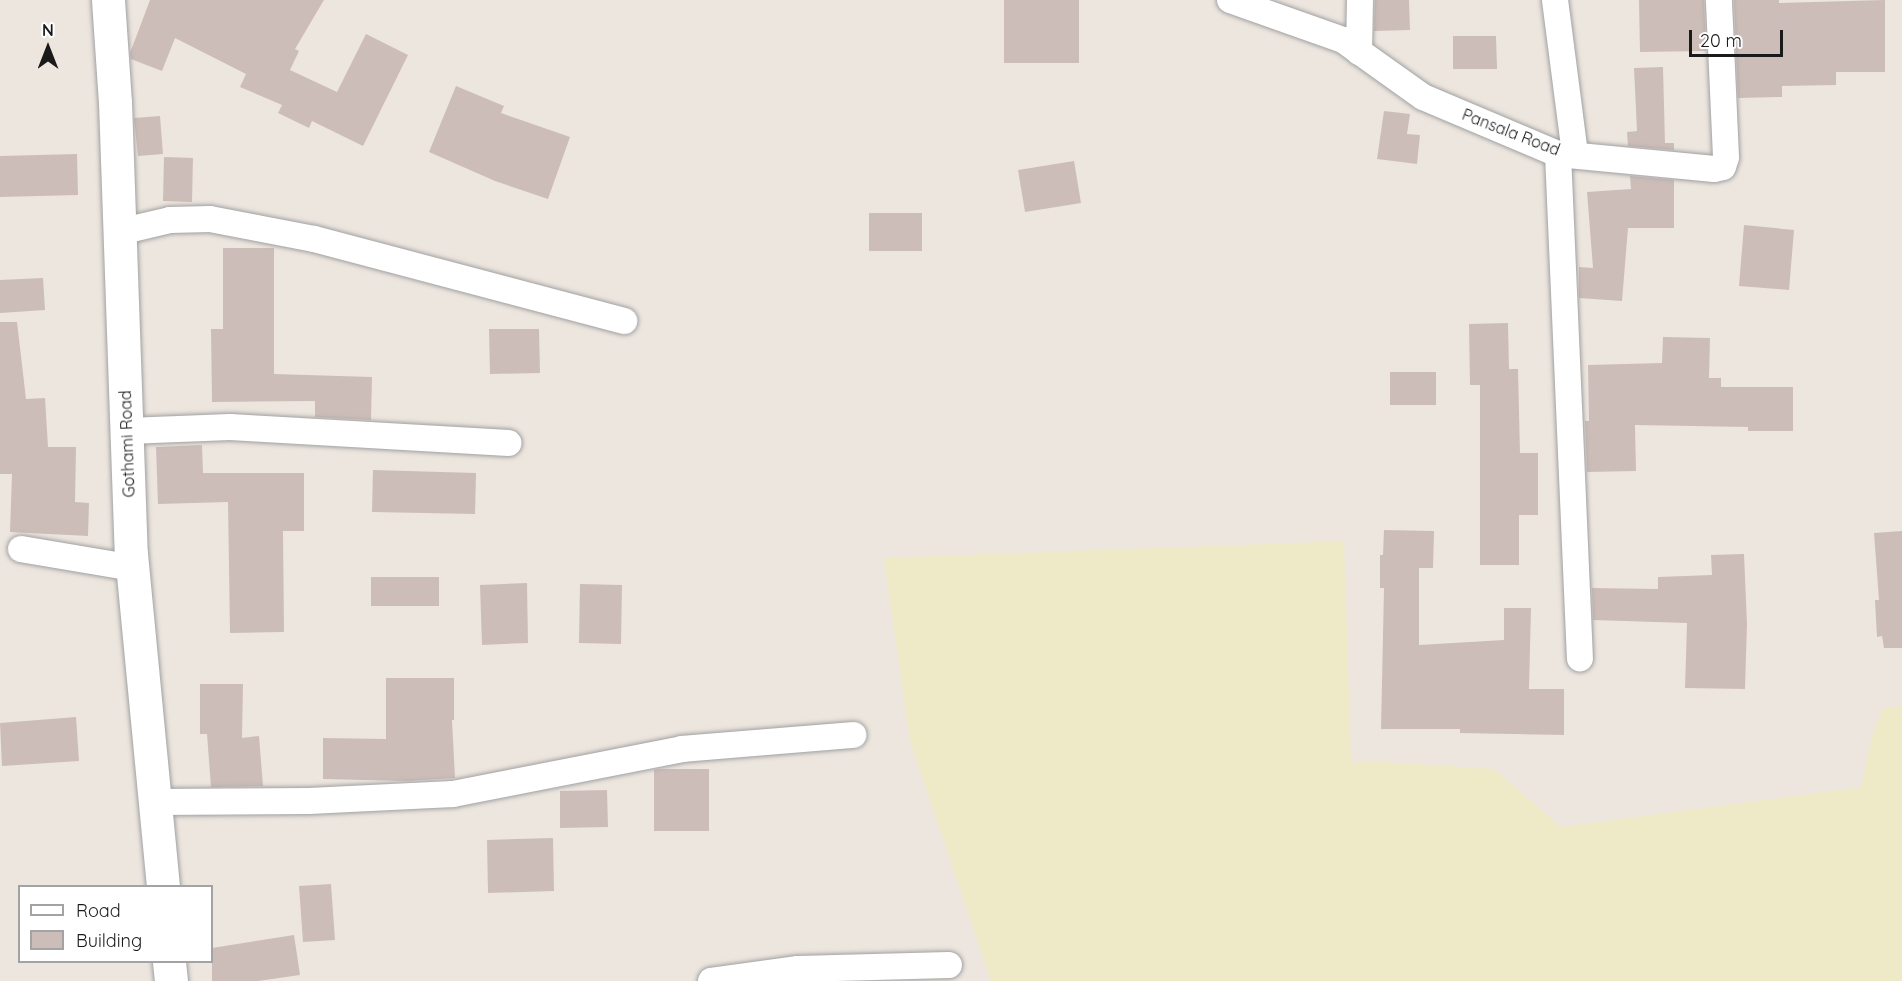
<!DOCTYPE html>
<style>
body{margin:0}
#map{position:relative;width:1902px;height:981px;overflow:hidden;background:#ede6df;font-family:Quicksand,sans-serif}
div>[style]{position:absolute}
.farmland>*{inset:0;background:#eeeac7}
.building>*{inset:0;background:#cdbdb8}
.roads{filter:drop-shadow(0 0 2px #a1a1a1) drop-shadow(0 0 2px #a1a1a1)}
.minor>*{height:26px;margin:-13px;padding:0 13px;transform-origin:13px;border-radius:13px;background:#fff}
.tertiary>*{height:33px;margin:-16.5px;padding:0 16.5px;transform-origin:16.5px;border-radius:16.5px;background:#fff}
span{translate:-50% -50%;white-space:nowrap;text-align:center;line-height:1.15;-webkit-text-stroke:4.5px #fff;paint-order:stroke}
.street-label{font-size:16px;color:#1a1a1a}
.legend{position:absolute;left:18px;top:885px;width:195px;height:78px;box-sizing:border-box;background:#fff;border:2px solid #a3a3a3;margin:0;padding:8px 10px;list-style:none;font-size:18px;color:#1a1a1a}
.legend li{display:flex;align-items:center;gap:12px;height:30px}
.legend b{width:30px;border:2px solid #a3a3a3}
.north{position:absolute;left:18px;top:18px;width:60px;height:60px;-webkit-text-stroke:4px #fff;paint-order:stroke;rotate:0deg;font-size:16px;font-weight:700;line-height:24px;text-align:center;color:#1a1a1a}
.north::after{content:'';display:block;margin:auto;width:21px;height:27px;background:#1a1a1a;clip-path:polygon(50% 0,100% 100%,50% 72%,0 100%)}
.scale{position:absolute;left:1689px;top:30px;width:94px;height:27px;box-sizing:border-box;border:3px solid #1a1a1a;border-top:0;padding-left:8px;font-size:18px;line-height:21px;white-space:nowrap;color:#1a1a1a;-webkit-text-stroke:4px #fff;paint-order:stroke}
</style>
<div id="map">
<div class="farmland">
<i style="clip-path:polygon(1344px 541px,1351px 763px,1370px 761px,1494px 769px,1561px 827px,1861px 787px,1871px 741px,1882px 709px,1902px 706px,1902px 981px,991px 981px,910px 741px,884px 558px)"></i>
</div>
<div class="building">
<i style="clip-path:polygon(150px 0,324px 0,295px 49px,299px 51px,290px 70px,337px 92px,366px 34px,408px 55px,363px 146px,312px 121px,309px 128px,278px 113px,282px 105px,240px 87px,246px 74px,175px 38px,162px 71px,131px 59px,130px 53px)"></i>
<i style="clip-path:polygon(1004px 0,1079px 0,1079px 63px,1004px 63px)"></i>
<i style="clip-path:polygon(1375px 0,1409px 0,1410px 30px,1374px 31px)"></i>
<i style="clip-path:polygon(1639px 0,1704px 0,1706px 51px,1640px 52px)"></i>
<i style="clip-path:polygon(1734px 0,1779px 0,1779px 3px,1885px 0,1885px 72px,1836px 72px,1836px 85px,1782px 86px,1782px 97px,1738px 98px)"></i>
<i style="clip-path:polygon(1453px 36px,1496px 36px,1497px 69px,1453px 69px)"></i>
<i style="clip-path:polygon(1663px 67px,1665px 143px,1674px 143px,1674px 150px,1628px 146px,1627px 132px,1637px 131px,1634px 68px)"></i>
<i style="clip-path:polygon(456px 86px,504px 106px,501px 113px,570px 137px,548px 199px,495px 181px,429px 152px)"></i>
<i style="clip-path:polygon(1384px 111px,1410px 114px,1407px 134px,1420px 135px,1417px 164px,1377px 159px)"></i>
<i style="clip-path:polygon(160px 116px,163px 154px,138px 156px,134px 118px)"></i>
<i style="clip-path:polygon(77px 154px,78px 195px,0 197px,0 156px)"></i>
<i style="clip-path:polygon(164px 157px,193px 158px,192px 202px,163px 201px)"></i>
<i style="clip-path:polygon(1074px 161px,1081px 203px,1025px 212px,1018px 170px)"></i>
<i style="clip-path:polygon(1630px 176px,1674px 180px,1674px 228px,1628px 228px,1622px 301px,1579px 298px,1579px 267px,1593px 268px,1587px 192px,1631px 189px)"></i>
<i style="clip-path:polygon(869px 213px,922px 213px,922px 251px,869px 251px)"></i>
<i style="clip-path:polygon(1744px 225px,1794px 230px,1789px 290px,1739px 286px)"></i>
<i style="clip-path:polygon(223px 248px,274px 248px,274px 374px,372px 377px,371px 420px,315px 417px,315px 401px,212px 402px,211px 329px,223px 329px)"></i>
<i style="clip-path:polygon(43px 278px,45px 310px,0 313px,0 280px)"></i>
<i style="clip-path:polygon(0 322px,17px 322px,26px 399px,45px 398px,48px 447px,76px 447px,75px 502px,89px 503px,88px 536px,10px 532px,12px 474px,0 474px)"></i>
<i style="clip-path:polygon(1508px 323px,1509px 369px,1518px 369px,1520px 453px,1538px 453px,1538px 515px,1519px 515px,1519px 565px,1480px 565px,1480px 385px,1470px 385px,1469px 324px)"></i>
<i style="clip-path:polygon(489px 329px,539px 329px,540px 373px,490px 374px)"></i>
<i style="clip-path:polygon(1663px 337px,1710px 338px,1709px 378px,1721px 378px,1721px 387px,1793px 387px,1793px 431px,1748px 431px,1748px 427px,1635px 425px,1636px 471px,1587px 472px,1585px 421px,1589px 421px,1588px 365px,1662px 363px)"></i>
<i style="clip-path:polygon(1390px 372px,1436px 372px,1436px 405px,1390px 405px)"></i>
<i style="clip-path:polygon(202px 445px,203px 473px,304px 473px,304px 531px,283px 531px,284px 632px,230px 633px,228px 502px,158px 504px,156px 447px)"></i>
<i style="clip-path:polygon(373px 470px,476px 473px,475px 514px,372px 512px)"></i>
<i style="clip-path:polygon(1384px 530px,1434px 531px,1433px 568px,1419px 568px,1419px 645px,1504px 640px,1504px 608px,1531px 608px,1529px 689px,1564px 689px,1564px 735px,1460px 733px,1460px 729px,1381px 729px,1384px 588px,1380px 588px,1380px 555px,1383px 555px)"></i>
<i style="clip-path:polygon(1902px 531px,1902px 648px,1884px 648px,1882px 636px,1877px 637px,1875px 600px,1879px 600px,1874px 533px)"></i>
<i style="clip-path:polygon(1744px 554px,1747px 624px,1745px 689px,1685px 688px,1687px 623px,1593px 620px,1592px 588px,1658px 589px,1658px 577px,1712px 575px,1711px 555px)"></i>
<i style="clip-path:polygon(371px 577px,439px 577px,439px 606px,371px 606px)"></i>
<i style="clip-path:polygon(527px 583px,528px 643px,482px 645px,480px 585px)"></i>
<i style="clip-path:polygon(580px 584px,622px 585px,621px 644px,579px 643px)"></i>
<i style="clip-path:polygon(386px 678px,454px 678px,454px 720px,452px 720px,455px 778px,407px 781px,323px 779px,323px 738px,386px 739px)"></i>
<i style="clip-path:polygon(200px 684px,243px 684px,242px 738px,259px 736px,263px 786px,211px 787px,207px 734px,200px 734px)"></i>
<i style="clip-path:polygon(76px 717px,79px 761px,2px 766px,0 723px)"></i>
<i style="clip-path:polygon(658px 769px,709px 769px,709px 831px,654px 831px,654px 770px)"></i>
<i style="clip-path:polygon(607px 790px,608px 827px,560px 828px,560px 791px)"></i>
<i style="clip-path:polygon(553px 838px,554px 891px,488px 893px,487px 840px)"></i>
<i style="clip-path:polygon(331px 884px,335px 940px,303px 942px,299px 886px)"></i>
<i style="clip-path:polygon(294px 935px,300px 975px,258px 981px,212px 981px,212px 948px)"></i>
</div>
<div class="roads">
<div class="minor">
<i style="left:1230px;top:0;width:120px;rotate:19.5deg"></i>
<i style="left:1343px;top:40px;width:98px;rotate:35.5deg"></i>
<i style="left:1423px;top:97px;width:147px;rotate:22.9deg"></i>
<i style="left:1558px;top:154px;width:157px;rotate:5.5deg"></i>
<i style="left:1714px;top:169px;width:9px;rotate:-13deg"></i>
<i style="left:1723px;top:167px;width:10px;rotate:-73deg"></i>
<i style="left:1726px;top:157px;width:157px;rotate:-92.6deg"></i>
<i style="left:1555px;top:0;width:155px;rotate:82.6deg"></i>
<i style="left:1359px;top:52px;width:52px;rotate:-88.9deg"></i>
<i style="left:1558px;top:154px;width:505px;rotate:87.51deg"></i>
<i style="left:119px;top:232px;width:52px;rotate:-13.2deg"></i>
<i style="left:170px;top:220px;width:40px;rotate:-1.4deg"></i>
<i style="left:210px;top:219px;width:106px;rotate:10.9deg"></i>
<i style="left:314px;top:239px;width:321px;rotate:14.8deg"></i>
<i style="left:127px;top:431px;width:103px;rotate:-2.2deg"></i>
<i style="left:230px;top:427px;width:279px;rotate:3.3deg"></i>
<i style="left:21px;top:549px;width:114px;rotate:9.6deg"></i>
<i style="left:155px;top:802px;width:154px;rotate:-0.4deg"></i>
<i style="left:309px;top:801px;width:144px;rotate:-2.8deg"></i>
<i style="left:453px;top:794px;width:233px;rotate:-11.1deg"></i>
<i style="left:682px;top:749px;width:172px;rotate:-4.7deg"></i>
<i style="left:711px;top:981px;width:88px;rotate:-7.9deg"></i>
<i style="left:798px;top:969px;width:151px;rotate:-1.5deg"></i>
</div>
<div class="tertiary">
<i style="left:108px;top:0;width:102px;rotate:86.1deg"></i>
<i style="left:115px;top:102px;width:452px;rotate:88deg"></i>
<i style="left:131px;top:554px;width:334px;rotate:84.5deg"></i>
<i style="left:169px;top:962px;width:19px;rotate:84deg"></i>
</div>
</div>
<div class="street-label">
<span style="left:1511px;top:132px;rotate:21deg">Pansala Road</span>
<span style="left:127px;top:444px;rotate:-92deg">Gothami Road</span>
</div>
<ul class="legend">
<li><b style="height:8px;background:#fff"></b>Road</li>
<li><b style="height:16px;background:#cdbdb8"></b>Building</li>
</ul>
<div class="north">N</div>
<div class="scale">20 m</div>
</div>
